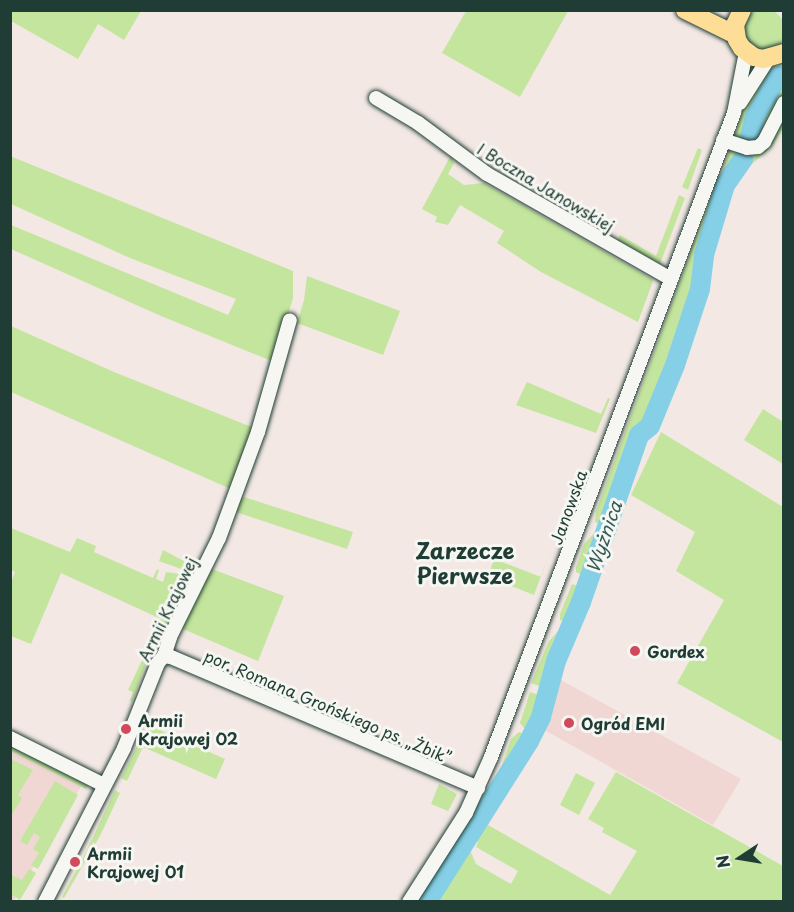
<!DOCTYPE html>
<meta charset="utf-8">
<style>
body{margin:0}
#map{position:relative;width:794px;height:912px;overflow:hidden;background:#f3e8e4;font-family:"Playpen Sans",sans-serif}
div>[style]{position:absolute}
.built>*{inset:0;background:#f0d7d3}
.green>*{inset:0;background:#c4e59e}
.round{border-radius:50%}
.river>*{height:20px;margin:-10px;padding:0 10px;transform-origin:10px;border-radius:10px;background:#86d0e7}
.roads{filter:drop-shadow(0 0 2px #1f3d34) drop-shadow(0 0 2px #1f3d34)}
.minor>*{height:14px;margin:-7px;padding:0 7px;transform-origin:7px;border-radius:7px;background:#f6f6f2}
.major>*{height:18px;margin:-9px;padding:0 9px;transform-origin:9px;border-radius:9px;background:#fedd96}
.dots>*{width:16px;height:16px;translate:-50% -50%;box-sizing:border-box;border:3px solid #f6f6f2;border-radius:50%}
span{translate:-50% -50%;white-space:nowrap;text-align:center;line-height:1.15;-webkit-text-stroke:6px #f6f6f2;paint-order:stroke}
.street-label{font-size:16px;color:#1f3d34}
.poi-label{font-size:16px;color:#1f3d34;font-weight:700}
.left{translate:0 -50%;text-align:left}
.water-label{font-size:18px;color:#345a58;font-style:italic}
.district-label{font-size:22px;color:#1f3d34;font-weight:700}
.frame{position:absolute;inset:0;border:12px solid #1f3d34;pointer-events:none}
.north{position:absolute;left:710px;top:828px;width:60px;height:60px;-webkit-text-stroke:4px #f6f6f2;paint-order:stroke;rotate:258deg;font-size:16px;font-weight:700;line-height:24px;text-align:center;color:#1f3d34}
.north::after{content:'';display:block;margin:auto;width:21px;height:27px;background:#1f3d34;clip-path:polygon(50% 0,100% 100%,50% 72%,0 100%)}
</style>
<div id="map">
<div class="built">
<i style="clip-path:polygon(559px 679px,741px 779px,713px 825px,541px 728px)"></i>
<i style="clip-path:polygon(10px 747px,83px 783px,13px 902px,10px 901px)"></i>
</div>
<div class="green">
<i class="round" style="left:743px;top:9px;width:42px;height:42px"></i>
<i style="clip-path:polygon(11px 10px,141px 10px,141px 11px,124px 40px,98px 24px,78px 59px,11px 21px)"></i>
<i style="clip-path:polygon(466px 11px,568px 11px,520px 97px,442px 53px)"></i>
<i style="clip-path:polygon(783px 65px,783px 93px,764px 134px,757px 143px,734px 139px,745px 105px,766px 71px)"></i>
<i style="clip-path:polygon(783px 123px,783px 128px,772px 146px,733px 181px,740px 186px,720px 176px,730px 151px,746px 152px)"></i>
<i style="clip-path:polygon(698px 148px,702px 150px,688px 190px,682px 187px)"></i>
<i style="clip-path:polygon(451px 155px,454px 163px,448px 174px,464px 185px,484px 183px,652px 279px,653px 281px,638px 322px,541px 272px,497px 243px,504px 231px,460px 205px,448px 225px,435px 222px,437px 217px,422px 209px)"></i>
<i style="clip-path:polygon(10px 156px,293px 271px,293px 298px,274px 362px,161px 316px,11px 249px,11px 225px,228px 315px,236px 299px,130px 258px,11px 204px)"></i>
<i style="clip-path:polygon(716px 183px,724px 185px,703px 255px,699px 288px,650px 425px,638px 434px,605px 527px,595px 522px,596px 511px)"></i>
<i style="clip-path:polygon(679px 195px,685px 198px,660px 264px,617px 241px,620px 235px,656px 256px)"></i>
<i style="clip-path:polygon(307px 276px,400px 311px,383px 355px,297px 323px,304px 300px)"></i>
<i style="clip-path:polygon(11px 326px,114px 372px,254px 428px,233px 490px,11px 392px)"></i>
<i style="clip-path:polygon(527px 382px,601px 414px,608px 398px,610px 399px,596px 433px,516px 405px)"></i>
<i style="clip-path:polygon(763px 409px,783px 422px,783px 464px,744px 440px)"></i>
<i style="clip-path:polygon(661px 432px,783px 507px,783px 742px,677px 683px,724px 600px,676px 571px,695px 532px,631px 495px)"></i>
<i style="clip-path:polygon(244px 497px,353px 532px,347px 549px,233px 511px,237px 499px)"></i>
<i style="clip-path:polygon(11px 528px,70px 552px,77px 538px,96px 546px,94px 552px,153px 578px,157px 569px,159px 570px,156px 579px,163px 582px,166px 572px,187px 575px,194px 579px,166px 635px,158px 625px,161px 619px,61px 573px,31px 644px,11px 636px,11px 582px,15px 572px,11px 570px)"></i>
<i style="clip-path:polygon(597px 530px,604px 532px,587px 578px,576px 572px,576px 567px,584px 544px)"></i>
<i style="clip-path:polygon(553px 544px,534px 595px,488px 577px,494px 559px,541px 577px)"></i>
<i style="clip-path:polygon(163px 550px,201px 570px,198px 572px,181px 569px,159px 561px)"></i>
<i style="clip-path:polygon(212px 569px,284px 596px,258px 661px,183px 629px,182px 625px)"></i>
<i style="clip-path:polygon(572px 584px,584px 588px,571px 624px,560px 620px,560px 614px)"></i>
<i style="clip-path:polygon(561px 628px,568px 631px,552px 665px,548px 689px,531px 683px,549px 641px)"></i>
<i style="clip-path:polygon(571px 633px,575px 635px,554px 692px,551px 690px,557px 664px)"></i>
<i style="clip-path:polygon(150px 643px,153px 644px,132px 702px,130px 701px,133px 692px,128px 690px)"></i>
<i style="clip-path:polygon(530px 692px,545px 697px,533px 732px,524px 728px,520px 723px)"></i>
<i style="clip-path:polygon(150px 720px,154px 722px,153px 727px,225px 759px,216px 779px,143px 747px,127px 781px,121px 778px)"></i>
<i style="clip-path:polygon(519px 732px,529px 737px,500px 784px,496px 783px,511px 739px)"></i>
<i style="clip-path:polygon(532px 739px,535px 740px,488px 825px,610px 895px,637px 851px,602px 832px,604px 828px,588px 819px,616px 772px,783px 866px,783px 901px,429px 901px,467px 842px,470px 845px,469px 848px,476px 864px,511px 884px,518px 871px,476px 847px,478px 842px,470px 837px)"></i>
<i style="clip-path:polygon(10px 742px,90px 781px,86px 789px,11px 751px)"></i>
<i style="clip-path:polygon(11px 759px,33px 770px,18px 795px,22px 798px,11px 816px)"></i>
<i style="clip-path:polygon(576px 773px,595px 783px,579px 815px,560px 805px)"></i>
<i style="clip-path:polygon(55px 781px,78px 795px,38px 869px,31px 865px,39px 853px,33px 849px,40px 837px,34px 833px,27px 845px,20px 841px)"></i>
<i style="clip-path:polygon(439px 784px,457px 794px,441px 825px,448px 811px,431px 804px)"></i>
<i style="clip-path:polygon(498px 789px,467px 836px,466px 830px,486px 793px,488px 790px)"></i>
<i style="clip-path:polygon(115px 790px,120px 793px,101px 834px,64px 898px,62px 897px,85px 854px)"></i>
<i style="clip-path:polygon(464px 841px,425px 901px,418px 901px,456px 845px,458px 847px)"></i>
<i style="clip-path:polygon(29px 869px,36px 873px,20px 900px,11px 894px,11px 875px,22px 880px)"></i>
</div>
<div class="river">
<i style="left:750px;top:136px;width:20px;rotate:-75deg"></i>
<i style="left:755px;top:117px;width:47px;rotate:-60.7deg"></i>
<i style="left:427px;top:902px;width:191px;rotate:-57.6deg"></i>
<i style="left:529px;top:741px;width:27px;rotate:-63deg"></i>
<i style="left:541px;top:717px;width:58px;rotate:-75deg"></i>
<i style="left:556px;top:661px;width:64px;rotate:-67deg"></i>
<i style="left:581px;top:602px;width:177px;rotate:-70.8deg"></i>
<i style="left:639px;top:435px;width:14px;rotate:-39deg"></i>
<i style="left:650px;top:426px;width:66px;rotate:-67.7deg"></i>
<i style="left:675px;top:365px;width:80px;rotate:-71.8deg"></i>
<i style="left:700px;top:289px;width:34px;rotate:-83deg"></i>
<i style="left:704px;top:255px;width:73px;rotate:-73.3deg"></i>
<i style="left:725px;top:185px;width:32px;rotate:-55deg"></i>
</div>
<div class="roads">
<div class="minor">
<i style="left:376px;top:98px;width:49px;rotate:30.8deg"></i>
<i style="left:418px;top:123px;width:86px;rotate:36.5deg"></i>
<i style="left:487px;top:174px;width:212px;rotate:29.7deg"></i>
<i style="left:740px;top:103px;width:52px;rotate:-57.5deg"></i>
<i style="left:723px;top:140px;width:25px;rotate:18deg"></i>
<i style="left:747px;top:148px;width:11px;rotate:-5deg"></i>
<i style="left:758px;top:147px;width:8px;rotate:-40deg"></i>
<i style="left:764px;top:142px;width:44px;rotate:-62.9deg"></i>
<i style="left:164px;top:656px;width:7px;rotate:8deg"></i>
<i style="left:171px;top:657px;width:334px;rotate:23.1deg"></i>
<i style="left:10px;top:738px;width:105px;rotate:26.6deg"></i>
<i style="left:45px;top:902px;width:173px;rotate:-62.8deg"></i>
<i style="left:124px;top:748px;width:92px;rotate:-68.2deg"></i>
<i style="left:158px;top:663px;width:9px;rotate:-49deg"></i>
<i style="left:164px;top:656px;width:20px;rotate:-72deg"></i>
<i style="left:170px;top:637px;width:110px;rotate:-63.7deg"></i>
<i style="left:219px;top:538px;width:113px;rotate:-69.8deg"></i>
<i style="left:258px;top:432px;width:116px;rotate:-74.1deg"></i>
<i style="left:409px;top:902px;width:106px;rotate:-57.4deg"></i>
<i style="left:466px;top:813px;width:61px;rotate:-65.9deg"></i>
<i style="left:491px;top:757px;width:688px;rotate:-69.33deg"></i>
<i style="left:734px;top:113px;width:62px;rotate:-78.9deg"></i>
</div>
<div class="major">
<i style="left:685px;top:10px;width:57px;rotate:26.1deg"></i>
<i style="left:742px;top:10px;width:17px;rotate:115deg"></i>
<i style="left:735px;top:25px;width:15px;rotate:82deg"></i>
<i style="left:737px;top:40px;width:9px;rotate:58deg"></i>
<i style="left:742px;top:48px;width:15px;rotate:37deg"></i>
<i style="left:754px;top:57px;width:9px;rotate:13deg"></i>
<i style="left:763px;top:59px;width:22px;rotate:-16deg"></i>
</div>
</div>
<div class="dots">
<i style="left:635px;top:651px;background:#d1495b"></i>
<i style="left:569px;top:723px;background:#d1495b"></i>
<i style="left:126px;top:729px;background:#d1495b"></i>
<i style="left:75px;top:862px;background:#d1495b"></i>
</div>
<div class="street-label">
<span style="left:546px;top:187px;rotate:31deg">I Boczna Janowskiej</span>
<span style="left:568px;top:507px;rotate:-70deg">Janowska</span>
<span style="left:167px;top:609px;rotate:-64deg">Armii Krajowej</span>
<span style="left:328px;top:706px;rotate:23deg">por. Romana Grońskiego ps. „Żbik”</span>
</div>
<div class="poi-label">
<span class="left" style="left:647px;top:651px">Gordex</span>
<span class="left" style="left:138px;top:729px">Armii<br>Krajowej 02</span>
<span class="left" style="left:581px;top:723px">Ogród EMI</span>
<span class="left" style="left:87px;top:862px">Armii<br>Krajowej 01</span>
</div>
<div class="water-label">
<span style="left:604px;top:537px;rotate:-71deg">Wyżnica</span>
</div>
<div class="district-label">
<span style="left:465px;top:562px">Zarzecze<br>Pierwsze</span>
</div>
<div class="frame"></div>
<div class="north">N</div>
</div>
